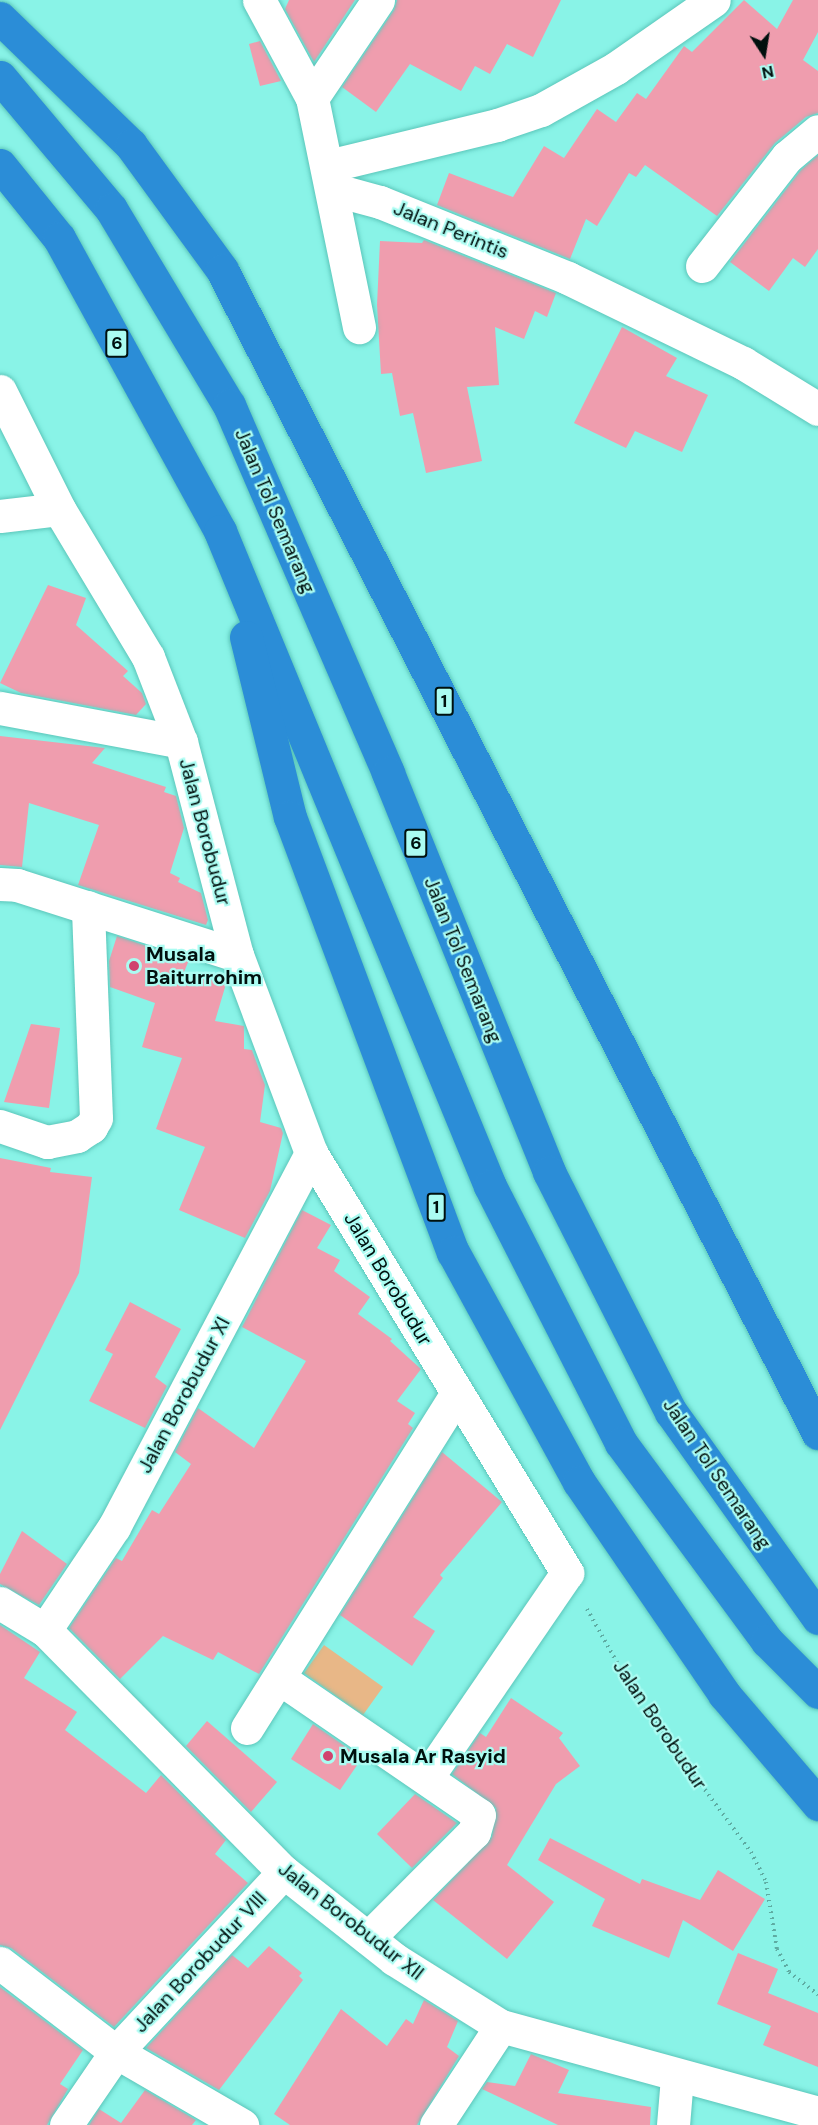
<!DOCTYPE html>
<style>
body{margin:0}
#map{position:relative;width:818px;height:2125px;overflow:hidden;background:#89f3e7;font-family:"DM Sans",sans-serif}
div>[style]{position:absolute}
.green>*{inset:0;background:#e8b787}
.building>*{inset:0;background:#ef9dae}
.path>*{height:4px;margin-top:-2px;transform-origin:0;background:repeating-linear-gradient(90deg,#5eaba2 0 1.5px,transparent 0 6px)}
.roads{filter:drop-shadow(0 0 2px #5bc6ba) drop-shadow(0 0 2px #5bc6ba)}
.minor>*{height:33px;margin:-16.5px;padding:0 16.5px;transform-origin:16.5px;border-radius:16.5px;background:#fff}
.motorway>*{height:33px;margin:-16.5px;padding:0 16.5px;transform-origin:16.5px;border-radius:16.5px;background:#2b8dd7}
.dots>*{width:16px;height:16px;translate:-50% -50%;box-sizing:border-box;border:3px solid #abfcf2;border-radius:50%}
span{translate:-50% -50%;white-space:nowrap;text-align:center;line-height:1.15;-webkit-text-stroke:4.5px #abfcf2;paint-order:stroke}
.shield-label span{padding:2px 4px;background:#abfcf2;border:2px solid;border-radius:4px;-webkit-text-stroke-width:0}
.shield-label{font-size:18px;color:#00100e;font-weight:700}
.street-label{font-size:20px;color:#00100e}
.poi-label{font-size:20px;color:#00100e;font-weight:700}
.left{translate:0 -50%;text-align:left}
.north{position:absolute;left:734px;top:24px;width:60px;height:60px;-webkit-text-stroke:4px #abfcf2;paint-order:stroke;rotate:168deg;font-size:16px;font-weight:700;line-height:24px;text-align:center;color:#00100e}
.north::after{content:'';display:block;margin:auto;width:21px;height:27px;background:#00100e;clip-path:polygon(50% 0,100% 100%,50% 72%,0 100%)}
</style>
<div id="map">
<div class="green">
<i style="clip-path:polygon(324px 1645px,383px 1687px,363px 1715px,304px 1673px)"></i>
</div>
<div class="building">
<i style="clip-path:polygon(289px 0,355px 0,314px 62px,285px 9px)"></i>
<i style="clip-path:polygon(397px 0,561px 0,533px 57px,507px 44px,490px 74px,475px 66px,461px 91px,410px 64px,376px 112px,342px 87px,394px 10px)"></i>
<i style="clip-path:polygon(744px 0,777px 29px,793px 0,818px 0,818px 32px,803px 60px,818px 71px,818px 113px,806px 117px,775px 143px,717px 216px,645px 165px,636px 177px,629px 173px,597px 226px,586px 219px,570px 259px,437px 205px,449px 173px,513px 197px,544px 146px,564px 158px,597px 109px,616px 122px,637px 93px,646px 99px,684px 46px,692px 52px)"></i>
<i style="clip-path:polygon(260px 41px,281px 81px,260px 86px,249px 44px)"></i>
<i style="clip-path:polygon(818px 155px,818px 249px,805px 267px,793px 258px,769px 291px,730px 262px,801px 170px)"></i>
<i style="clip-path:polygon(424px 240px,556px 293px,547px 317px,535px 311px,524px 339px,495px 327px,499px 385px,467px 387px,482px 461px,426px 473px,413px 413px,400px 416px,392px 373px,381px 374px,377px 305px,380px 241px,422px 243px)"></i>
<i style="clip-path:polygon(622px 327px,677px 358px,666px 376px,708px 395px,682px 452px,635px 431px,626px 448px,574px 423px)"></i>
<i style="clip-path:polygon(48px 585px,86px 598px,76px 625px,128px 671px,123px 676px,142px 693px,146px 704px,136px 715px,21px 693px,0 683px)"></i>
<i style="clip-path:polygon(0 736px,105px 748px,92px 763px,166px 787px,164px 792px,176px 796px,184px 828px,170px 873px,180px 878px,178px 882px,201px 893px,208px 920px,206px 925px,78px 885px,99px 825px,29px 803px,22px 867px,0 865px)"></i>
<i style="clip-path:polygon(117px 936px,189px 960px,184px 972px,226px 984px,215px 1021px,244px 1026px,244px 1049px,252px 1050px,265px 1085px,260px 1122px,281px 1128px,283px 1133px,270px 1191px,245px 1238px,179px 1210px,205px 1147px,156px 1129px,182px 1058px,142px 1047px,155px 1003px,110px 987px,109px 961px)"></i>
<i style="clip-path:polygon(31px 1024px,60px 1028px,49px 1108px,4px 1102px)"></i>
<i style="clip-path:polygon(0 1158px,51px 1168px,50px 1172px,92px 1177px,79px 1273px,0 1430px)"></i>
<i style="clip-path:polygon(302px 1210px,331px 1225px,317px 1248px,340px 1260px,334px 1271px,370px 1297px,358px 1314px,392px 1339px,390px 1341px,421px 1369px,397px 1401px,415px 1413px,408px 1424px,413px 1428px,259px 1674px,218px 1652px,213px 1660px,163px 1636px,120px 1679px,69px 1628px,116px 1558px,122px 1561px,152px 1510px,159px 1514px,191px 1464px,175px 1452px,198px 1408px,254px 1448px,306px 1361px,242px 1327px)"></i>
<i style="clip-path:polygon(130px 1302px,181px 1329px,155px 1377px,167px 1386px,145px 1428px,89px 1401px,113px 1354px,105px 1350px)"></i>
<i style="clip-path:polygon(442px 1452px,502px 1502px,440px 1575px,443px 1578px,413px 1617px,435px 1631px,412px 1666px,340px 1615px)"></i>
<i style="clip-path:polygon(22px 1531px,67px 1564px,39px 1605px,0 1584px,0 1574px)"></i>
<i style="clip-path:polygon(0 1625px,40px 1652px,24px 1678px,77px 1712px,65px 1730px,146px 1793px,161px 1775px,226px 1840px,215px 1854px,248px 1883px,114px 2027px,11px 1948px,0 1945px)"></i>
<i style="clip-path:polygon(511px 1698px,563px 1733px,559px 1738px,580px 1766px,556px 1784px,507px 1865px,554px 1902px,507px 1959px,433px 1900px,492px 1837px,496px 1808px,452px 1774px,480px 1733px,486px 1737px)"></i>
<i style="clip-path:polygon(207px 1721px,277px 1782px,251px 1812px,186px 1746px)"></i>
<i style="clip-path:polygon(313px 1724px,362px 1758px,340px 1790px,291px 1759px)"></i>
<i style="clip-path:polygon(415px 1794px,457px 1823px,412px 1868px,377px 1834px)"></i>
<i style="clip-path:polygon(550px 1838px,640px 1884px,642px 1879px,700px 1900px,718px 1870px,765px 1899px,733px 1951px,683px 1920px,669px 1958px,592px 1926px,605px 1899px,538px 1860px)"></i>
<i style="clip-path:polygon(269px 1946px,302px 1973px,299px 1976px,303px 1980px,219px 2090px,146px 2048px,232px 1955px,248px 1968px)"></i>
<i style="clip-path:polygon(738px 1953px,778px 1969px,768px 1993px,818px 2013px,818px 2067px,763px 2045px,771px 2026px,717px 2004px)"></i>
<i style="clip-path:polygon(0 1987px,83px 2050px,60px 2084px,68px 2089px,47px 2125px,0 2125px)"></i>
<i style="clip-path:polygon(424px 2000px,458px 2021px,447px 2047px,459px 2056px,417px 2125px,290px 2125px,274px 2114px,341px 2009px,387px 2046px,406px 2019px,413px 2024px)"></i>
<i style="clip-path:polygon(531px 2054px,569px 2070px,558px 2093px,651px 2107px,650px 2125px,558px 2125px,482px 2089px,487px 2082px,515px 2086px)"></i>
<i style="clip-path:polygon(145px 2090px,196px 2120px,192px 2125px,89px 2125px,99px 2109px,121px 2123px)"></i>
</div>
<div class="path">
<i style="left:587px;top:1609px;width:102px;rotate:60.7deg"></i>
<i style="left:637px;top:1698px;width:192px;rotate:53.5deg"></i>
<i style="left:751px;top:1852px;width:34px;rotate:63deg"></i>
<i style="left:766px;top:1882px;width:68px;rotate:80.7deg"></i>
<i style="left:777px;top:1949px;width:26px;rotate:62deg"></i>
<i style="left:789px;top:1972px;width:37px;rotate:38deg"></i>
</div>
<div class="roads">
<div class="minor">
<i style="left:259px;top:0;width:111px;rotate:61.6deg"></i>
<i style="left:312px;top:98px;width:234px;rotate:78.4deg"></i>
<i style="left:312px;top:98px;width:118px;rotate:-56deg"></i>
<i style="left:328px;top:166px;width:174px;rotate:-13.6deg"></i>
<i style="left:497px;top:125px;width:46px;rotate:-18.8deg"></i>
<i style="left:541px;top:110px;width:86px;rotate:-29.2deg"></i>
<i style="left:616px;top:68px;width:119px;rotate:-34.8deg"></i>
<i style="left:332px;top:189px;width:50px;rotate:15.2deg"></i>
<i style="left:380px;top:202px;width:203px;rotate:22deg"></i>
<i style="left:568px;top:278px;width:195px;rotate:25.9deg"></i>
<i style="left:743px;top:363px;width:88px;rotate:31.5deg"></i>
<i style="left:702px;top:266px;width:138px;rotate:-52.1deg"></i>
<i style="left:787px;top:157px;width:40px;rotate:-40deg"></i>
<i style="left:0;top:391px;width:132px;rotate:63.4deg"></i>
<i style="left:59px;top:509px;width:173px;rotate:59deg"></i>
<i style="left:148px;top:657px;width:91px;rotate:68.8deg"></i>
<i style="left:181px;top:742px;width:220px;rotate:75.3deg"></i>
<i style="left:237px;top:955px;width:211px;rotate:69.5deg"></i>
<i style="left:311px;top:1153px;width:492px;rotate:58.6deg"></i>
<i style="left:567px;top:1573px;width:246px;rotate:124.4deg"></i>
<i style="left:0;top:516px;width:59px;rotate:-6.8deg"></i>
<i style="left:0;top:708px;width:184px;rotate:10.6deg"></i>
<i style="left:0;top:884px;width:17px;rotate:3deg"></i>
<i style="left:17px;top:885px;width:231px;rotate:17.7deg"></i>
<i style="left:0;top:1126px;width:50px;rotate:18.8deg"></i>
<i style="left:47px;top:1142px;width:31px;rotate:-11deg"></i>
<i style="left:77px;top:1136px;width:17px;rotate:-33deg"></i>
<i style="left:91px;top:1127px;width:10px;rotate:-61deg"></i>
<i style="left:96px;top:1118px;width:211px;rotate:-92.2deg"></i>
<i style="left:0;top:1603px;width:52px;rotate:31deg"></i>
<i style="left:45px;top:1630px;width:340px;rotate:45.4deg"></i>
<i style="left:284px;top:1872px;width:140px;rotate:38.3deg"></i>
<i style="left:394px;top:1959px;width:126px;rotate:32.1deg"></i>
<i style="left:501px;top:2026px;width:329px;rotate:15.3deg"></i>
<i style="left:45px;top:1630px;width:124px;rotate:-56.2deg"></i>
<i style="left:114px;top:1527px;width:423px;rotate:-62.2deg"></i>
<i style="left:279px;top:1678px;width:242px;rotate:34.4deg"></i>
<i style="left:479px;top:1815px;width:18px;rotate:106deg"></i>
<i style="left:474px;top:1832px;width:150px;rotate:135deg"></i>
<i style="left:247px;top:1728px;width:395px;rotate:-57.9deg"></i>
<i style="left:0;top:1963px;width:146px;rotate:37.5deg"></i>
<i style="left:116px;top:2052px;width:146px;rotate:30.1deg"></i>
<i style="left:66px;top:2125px;width:88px;rotate:-55.6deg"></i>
<i style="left:116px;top:2052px;width:246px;rotate:-47deg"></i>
<i style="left:436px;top:2125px;width:118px;rotate:-56.7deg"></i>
<i style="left:673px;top:2125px;width:48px;rotate:-85.2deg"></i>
</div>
<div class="motorway">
<i style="left:0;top:18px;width:182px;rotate:44.1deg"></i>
<i style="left:131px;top:145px;width:155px;rotate:53.9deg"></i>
<i style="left:222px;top:270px;width:1307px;rotate:62.87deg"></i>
<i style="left:0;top:77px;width:172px;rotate:49.9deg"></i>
<i style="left:111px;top:209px;width:229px;rotate:59deg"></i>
<i style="left:229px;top:405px;width:401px;rotate:66.6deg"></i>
<i style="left:388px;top:773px;width:430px;rotate:68deg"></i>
<i style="left:549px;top:1172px;width:269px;rotate:63.1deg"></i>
<i style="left:671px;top:1412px;width:253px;rotate:54.5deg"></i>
<i style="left:0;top:165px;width:94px;rotate:51.1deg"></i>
<i style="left:59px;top:238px;width:334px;rotate:61.2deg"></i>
<i style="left:220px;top:531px;width:708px;rotate:67.6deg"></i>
<i style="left:490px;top:1186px;width:288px;rotate:63deg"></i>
<i style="left:621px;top:1443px;width:246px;rotate:53.6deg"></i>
<i style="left:767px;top:1641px;width:72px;rotate:45deg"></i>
<i style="left:246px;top:637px;width:185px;rotate:76.3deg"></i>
<i style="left:290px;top:817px;width:465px;rotate:69.5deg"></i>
<i style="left:453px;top:1252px;width:262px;rotate:61.3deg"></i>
<i style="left:579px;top:1482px;width:257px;rotate:55.6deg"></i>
<i style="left:724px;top:1694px;width:145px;rotate:49.5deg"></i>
</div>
</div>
<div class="dots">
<i style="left:134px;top:966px;background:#d1436e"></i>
<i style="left:328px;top:1756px;background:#d1436e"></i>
</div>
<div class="shield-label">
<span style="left:117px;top:343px">6</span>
<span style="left:444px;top:701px">1</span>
<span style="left:416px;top:843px">6</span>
<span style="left:436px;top:1207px">1</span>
</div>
<div class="street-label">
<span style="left:451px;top:230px;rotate:22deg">Jalan Perintis</span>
<span style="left:275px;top:511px;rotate:67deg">Jalan Tol Semarang</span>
<span style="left:205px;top:832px;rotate:75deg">Jalan Borobudur</span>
<span style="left:463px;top:960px;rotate:68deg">Jalan Tol Semarang</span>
<span style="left:388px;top:1279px;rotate:59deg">Jalan Borobudur</span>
<span style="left:184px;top:1395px;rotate:-62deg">Jalan Borobudur XI</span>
<span style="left:717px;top:1474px;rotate:56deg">Jalan Tol Semarang</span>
<span style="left:660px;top:1725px;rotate:56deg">Jalan Borobudur</span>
<span style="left:351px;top:1921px;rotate:38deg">Jalan Borobudur XII</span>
<span style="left:200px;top:1962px;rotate:-47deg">Jalan Borobudur VIII</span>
</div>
<div class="poi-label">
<span class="left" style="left:146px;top:966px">Musala<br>Baiturrohim</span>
<span class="left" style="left:340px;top:1756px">Musala Ar Rasyid</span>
</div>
<div class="north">N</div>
</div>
